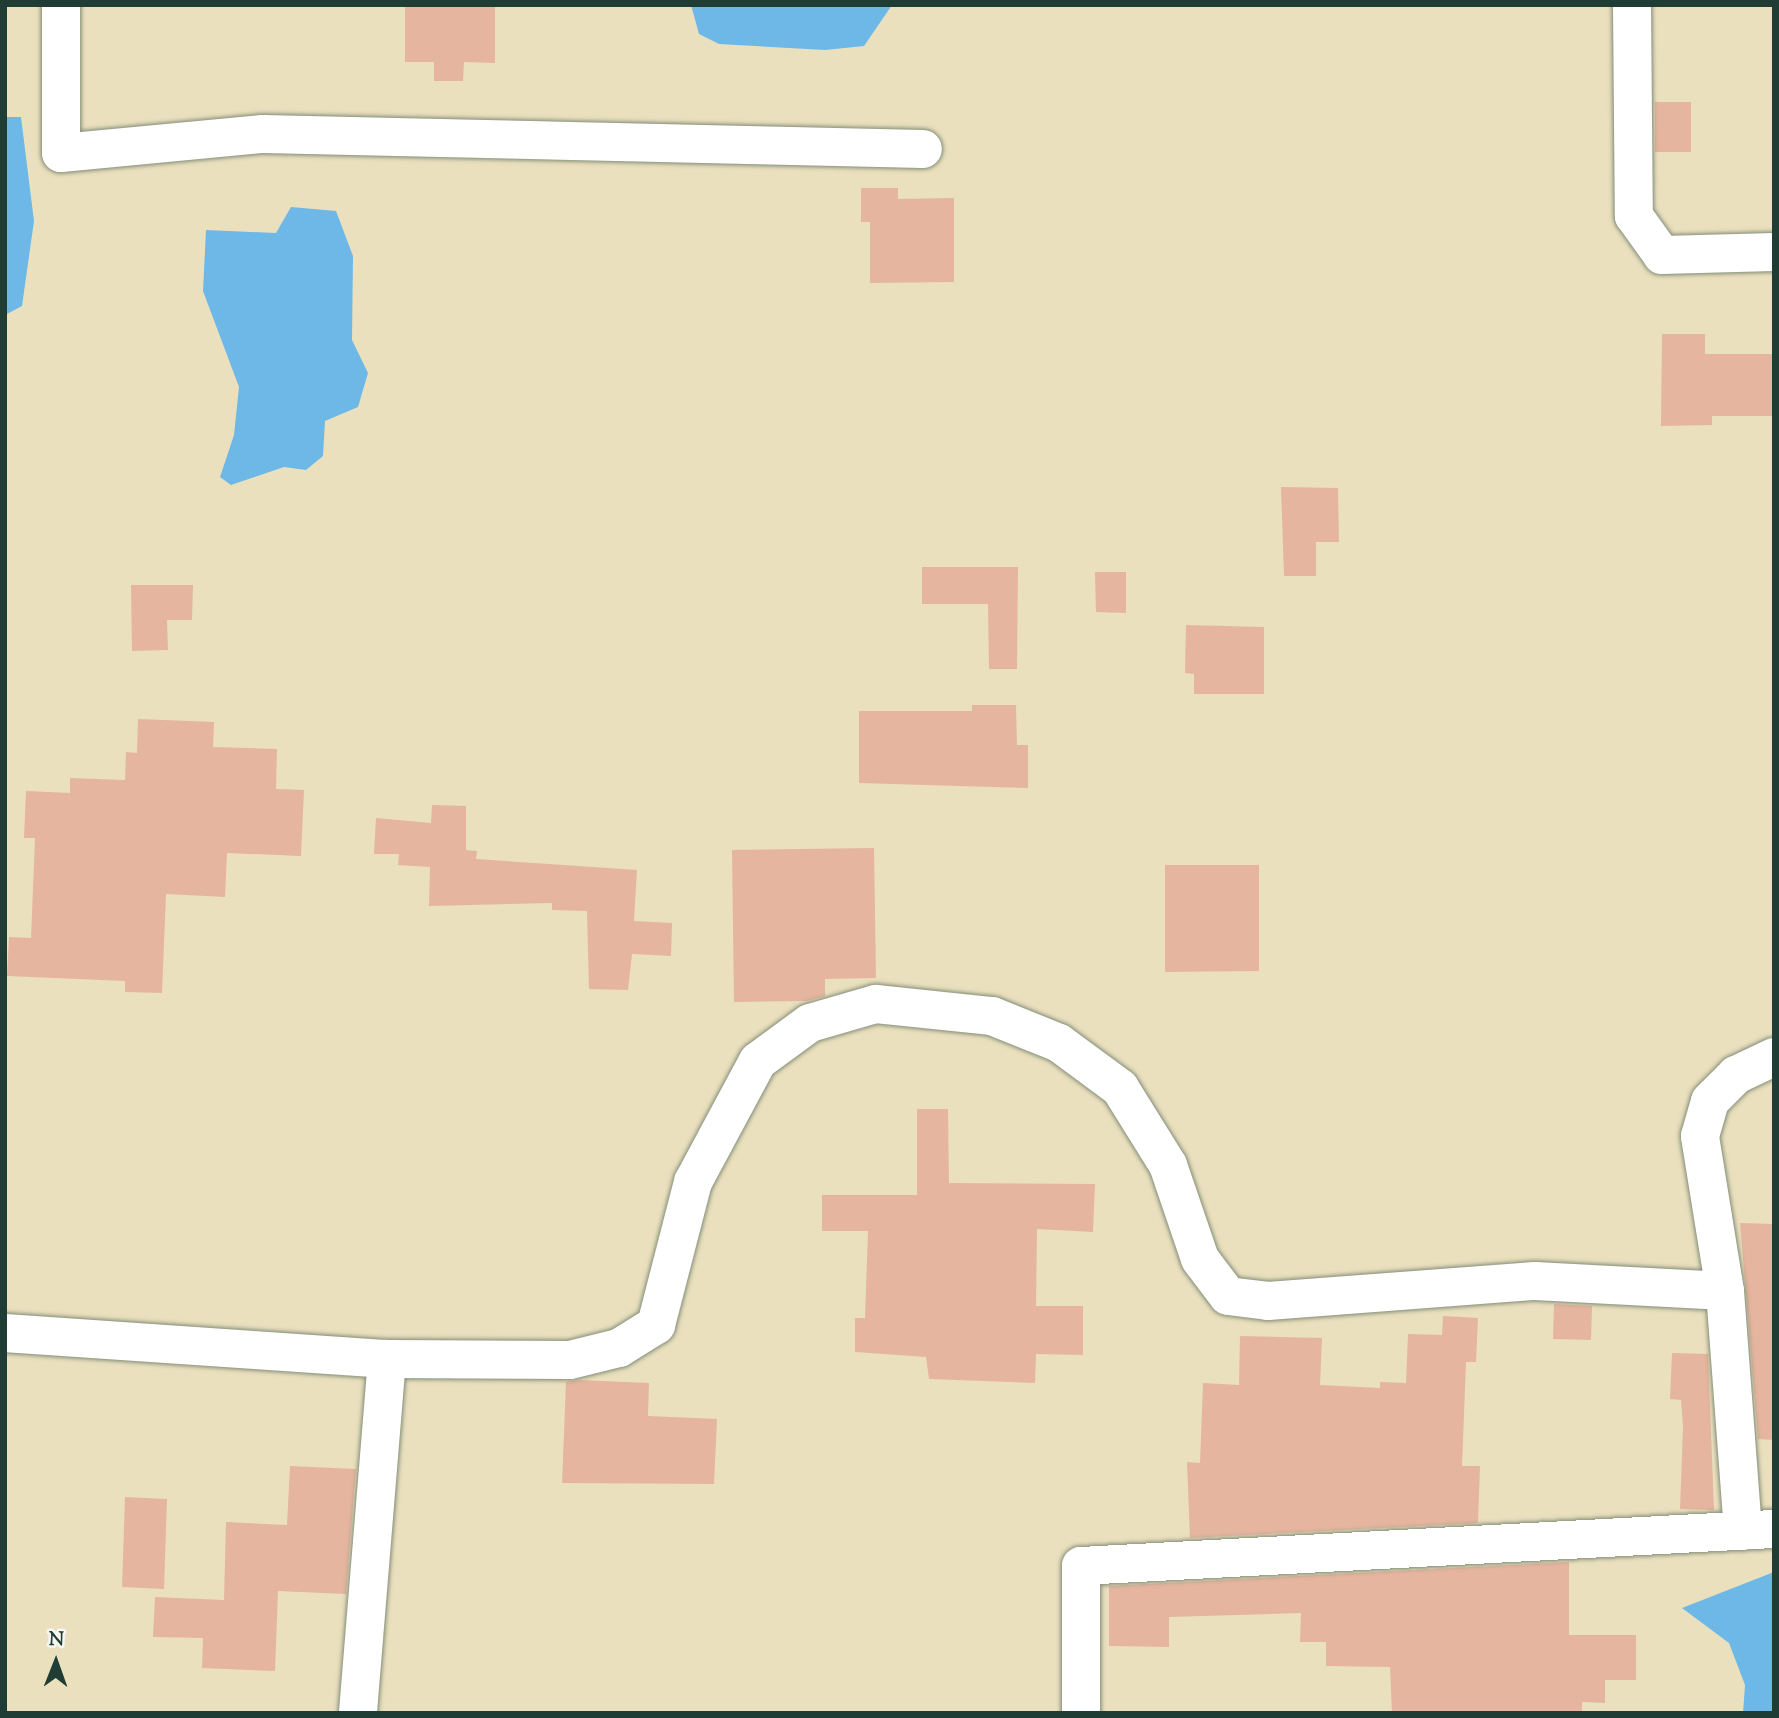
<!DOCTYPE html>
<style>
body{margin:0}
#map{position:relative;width:1779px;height:1718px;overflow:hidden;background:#eae0be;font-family:"Sorts Mill Goudy",serif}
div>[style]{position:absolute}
.water>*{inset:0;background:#6db8e6}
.building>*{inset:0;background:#e5b59f}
.roads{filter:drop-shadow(0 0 2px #848e79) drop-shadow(0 0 2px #848e79)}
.minor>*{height:38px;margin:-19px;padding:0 19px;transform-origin:19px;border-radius:19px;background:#fff}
span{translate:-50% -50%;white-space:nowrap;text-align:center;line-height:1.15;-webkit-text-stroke:5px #f6f6f2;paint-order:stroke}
.frame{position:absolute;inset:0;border:7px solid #1f3d34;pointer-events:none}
.north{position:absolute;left:21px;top:1627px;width:70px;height:70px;-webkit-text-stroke:5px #f6f6f2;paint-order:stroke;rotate:1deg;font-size:19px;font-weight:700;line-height:28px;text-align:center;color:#1f3d34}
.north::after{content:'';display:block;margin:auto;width:24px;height:32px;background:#1f3d34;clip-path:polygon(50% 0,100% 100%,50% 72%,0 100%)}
</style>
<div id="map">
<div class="water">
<i style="clip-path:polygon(691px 5px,892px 5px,864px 46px,825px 50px,719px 44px,699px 34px)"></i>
<i style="clip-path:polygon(5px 117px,21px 117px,34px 221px,22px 306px,5px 315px)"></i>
<i style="clip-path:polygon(291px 207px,336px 211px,353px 256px,352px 340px,368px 373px,358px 407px,325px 421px,323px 456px,306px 470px,284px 467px,231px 485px,220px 477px,234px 435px,239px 387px,203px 291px,206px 230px,276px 233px)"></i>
<i style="clip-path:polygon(1774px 1572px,1774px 1713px,1743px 1713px,1745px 1685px,1729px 1643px,1682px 1608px)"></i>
</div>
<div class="building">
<i style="clip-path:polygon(405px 5px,495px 5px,495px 63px,464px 62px,463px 81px,434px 81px,434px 62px,405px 62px)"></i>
<i style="clip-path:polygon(1655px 102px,1691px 102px,1691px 152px,1655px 152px)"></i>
<i style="clip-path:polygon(861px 188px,898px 188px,898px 199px,954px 198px,954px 282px,870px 283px,870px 222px,861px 222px)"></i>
<i style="clip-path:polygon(1662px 334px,1705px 334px,1705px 354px,1774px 354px,1774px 416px,1712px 416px,1712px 425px,1661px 426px)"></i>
<i style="clip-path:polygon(1281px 487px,1338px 488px,1339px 542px,1316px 542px,1316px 576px,1284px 576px)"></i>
<i style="clip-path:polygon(922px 567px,1018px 567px,1017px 669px,989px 669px,988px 604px,922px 604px)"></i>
<i style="clip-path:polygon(1095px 572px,1126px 572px,1126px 613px,1096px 612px)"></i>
<i style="clip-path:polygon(131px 585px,193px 585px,192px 620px,167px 620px,168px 650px,132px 651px)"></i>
<i style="clip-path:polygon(1186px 625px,1264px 627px,1264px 694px,1194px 694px,1194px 674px,1185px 673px)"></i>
<i style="clip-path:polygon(972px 705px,1016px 705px,1017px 745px,1028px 745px,1028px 788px,859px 783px,859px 711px,972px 711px)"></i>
<i style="clip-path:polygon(138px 719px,214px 722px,213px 747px,277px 749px,276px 789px,304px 790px,301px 856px,227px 853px,225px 897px,166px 894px,162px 993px,125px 992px,125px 981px,7px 976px,9px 937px,31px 938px,35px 838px,24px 838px,26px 791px,70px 793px,70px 778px,125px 780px,126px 752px,137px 753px)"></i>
<i style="clip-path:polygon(432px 805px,466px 806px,466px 850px,477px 851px,476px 859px,637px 870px,634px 921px,672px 923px,671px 956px,632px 954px,628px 990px,589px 989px,587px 911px,552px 910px,552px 903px,429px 906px,430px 867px,398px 865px,399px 854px,374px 854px,376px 818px,431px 823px)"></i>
<i style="clip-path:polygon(874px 848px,876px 978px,825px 979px,825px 996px,807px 1001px,734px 1002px,732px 850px)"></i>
<i style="clip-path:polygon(1165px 865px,1259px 865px,1259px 971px,1165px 972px)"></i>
<i style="clip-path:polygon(917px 1109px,948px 1109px,949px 1183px,1095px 1184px,1093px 1232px,1037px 1229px,1036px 1306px,1083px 1306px,1083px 1355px,1036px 1354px,1035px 1383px,929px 1379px,926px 1357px,855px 1352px,855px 1318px,865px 1318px,868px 1231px,822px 1231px,822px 1195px,917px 1195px)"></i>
<i style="clip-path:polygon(1740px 1223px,1774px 1224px,1774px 1440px,1758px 1439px)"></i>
<i style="clip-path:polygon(1554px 1304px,1592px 1306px,1591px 1340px,1553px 1339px)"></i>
<i style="clip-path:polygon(1443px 1316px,1478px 1318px,1476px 1362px,1466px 1362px,1462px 1466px,1480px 1466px,1478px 1523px,1190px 1538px,1187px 1462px,1200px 1463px,1203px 1383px,1239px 1385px,1240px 1336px,1322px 1338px,1320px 1385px,1380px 1388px,1380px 1382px,1406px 1383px,1408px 1334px,1442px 1335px)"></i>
<i style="clip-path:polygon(1672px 1353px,1708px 1354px,1714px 1510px,1680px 1509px,1683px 1426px,1681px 1400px,1670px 1399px)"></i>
<i style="clip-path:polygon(580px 1380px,649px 1383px,648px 1416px,717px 1419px,714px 1484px,562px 1483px,566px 1382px)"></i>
<i style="clip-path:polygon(290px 1466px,356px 1469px,346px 1594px,278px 1591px,275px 1671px,202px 1668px,203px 1638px,153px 1637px,155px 1597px,224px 1600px,226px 1522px,287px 1525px)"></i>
<i style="clip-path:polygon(125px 1497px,167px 1499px,164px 1589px,122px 1587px)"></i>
<i style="clip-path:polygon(1569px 1562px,1569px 1635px,1636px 1635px,1636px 1680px,1605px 1680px,1605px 1703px,1582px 1702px,1582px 1713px,1392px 1713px,1390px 1667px,1326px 1666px,1326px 1642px,1300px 1642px,1301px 1613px,1169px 1617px,1169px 1647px,1109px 1646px,1109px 1586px)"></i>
</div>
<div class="roads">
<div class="minor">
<i style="left:61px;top:5px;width:148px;rotate:90deg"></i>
<i style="left:61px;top:153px;width:203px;rotate:-5.4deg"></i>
<i style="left:263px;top:134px;width:660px;rotate:1.3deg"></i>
<i style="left:1632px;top:5px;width:211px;rotate:89.5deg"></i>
<i style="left:1634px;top:216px;width:48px;rotate:54.3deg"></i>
<i style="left:1662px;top:255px;width:112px;rotate:-1.5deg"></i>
<i style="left:5px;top:1333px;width:383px;rotate:3.9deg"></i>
<i style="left:387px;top:1359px;width:355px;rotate:94.7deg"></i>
<i style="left:387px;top:1359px;width:183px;rotate:0.3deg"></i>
<i style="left:570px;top:1360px;width:50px;rotate:-13.8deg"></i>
<i style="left:619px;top:1348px;width:44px;rotate:-31.9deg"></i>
<i style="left:656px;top:1325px;width:148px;rotate:-75.5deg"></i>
<i style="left:693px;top:1182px;width:137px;rotate:-61.8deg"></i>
<i style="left:758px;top:1061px;width:64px;rotate:-36.2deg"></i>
<i style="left:810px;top:1023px;width:69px;rotate:-16.1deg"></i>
<i style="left:876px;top:1004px;width:117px;rotate:5.9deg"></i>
<i style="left:992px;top:1016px;width:72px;rotate:21.9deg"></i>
<i style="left:1059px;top:1043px;width:76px;rotate:36.4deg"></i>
<i style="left:1120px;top:1088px;width:91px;rotate:58.1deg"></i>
<i style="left:1168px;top:1165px;width:99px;rotate:71.2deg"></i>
<i style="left:1200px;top:1259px;width:46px;rotate:52.9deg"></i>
<i style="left:1228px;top:1296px;width:40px;rotate:7.1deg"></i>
<i style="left:1268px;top:1301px;width:268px;rotate:-4.3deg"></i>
<i style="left:1535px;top:1281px;width:190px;rotate:3deg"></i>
<i style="left:1743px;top:1531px;width:241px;rotate:-94.3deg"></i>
<i style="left:1725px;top:1291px;width:157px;rotate:-99.2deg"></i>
<i style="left:1700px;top:1136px;width:36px;rotate:-74deg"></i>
<i style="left:1710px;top:1101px;width:37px;rotate:-45deg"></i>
<i style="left:1736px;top:1075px;width:42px;rotate:-25.3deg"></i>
<i style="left:1081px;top:1713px;width:147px;rotate:-90deg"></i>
<i style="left:1081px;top:1566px;width:694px;rotate:-3.06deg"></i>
</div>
</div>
<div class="frame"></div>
<div class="north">N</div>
</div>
